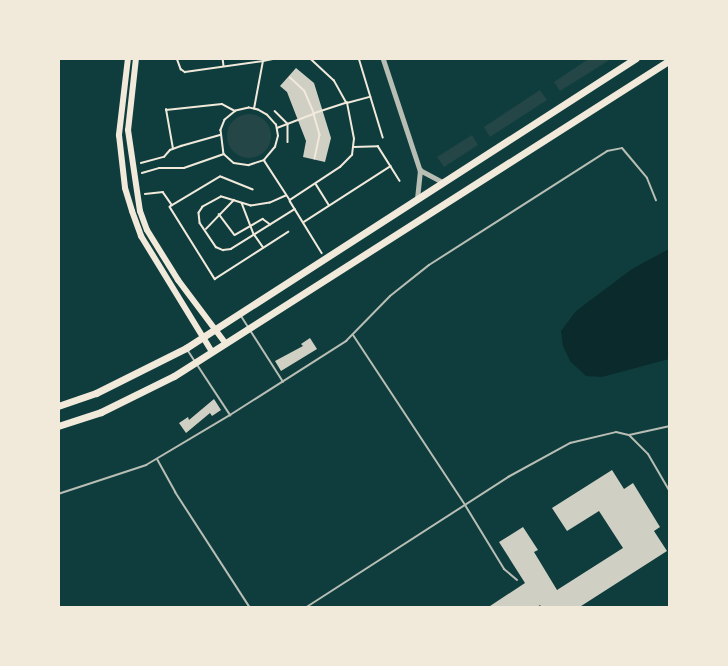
<!DOCTYPE html>
<style>
body{margin:0}
#map{position:relative;width:728px;height:666px;overflow:hidden;background:#0f3d3e;font-family:Jost,sans-serif}
div>[style]{position:absolute}
.green>*{inset:0;background:#244646}
.round{border-radius:50%}
.water>*{inset:0;background:#0a2a2b}
.building>*{inset:0;background:#cfcfc3}
.path>*{height:1.5px;margin:-0.75px;padding:0 0.75px;transform-origin:0.75px;border-radius:0.75px;background:#f1e9da}
.service>*{height:2px;margin:-1px;padding:0 1px;transform-origin:1px;border-radius:1px;background:#b8beb3}
.minor>*{height:4.5px;margin:-2.25px;padding:0 2.25px;transform-origin:2.25px;border-radius:2.25px;background:#b8beb3}
.secondary>*{height:6px;margin:-3px;padding:0 3px;transform-origin:3px;border-radius:3px;background:#f1e9da}
.primary>*{height:7px;margin:-3.5px;padding:0 3.5px;transform-origin:3.5px;border-radius:3.5px;background:#f1e9da}
span{translate:-50% -50%;white-space:nowrap;text-align:center;line-height:1.15;-webkit-text-stroke:6px #f1e9da;paint-order:stroke}
.frame{position:absolute;inset:0;border:60px solid #f1e9da;pointer-events:none}
</style>
<div id="map">
<div class="green">
<i style="clip-path:polygon(590px 58px,611px 59px,560px 91px,554px 82px)"></i>
<i style="clip-path:polygon(540px 90px,547px 100px,490px 137px,484px 127px)"></i>
<i class="round" style="left:227px;top:114px;width:44px;height:44px"></i>
<i style="clip-path:polygon(472px 135px,478px 145px,444px 167px,437px 157px)"></i>
</div>
<div class="water">
<i style="clip-path:polygon(669px 249px,669px 359px,602px 377px,586px 376px,570px 361px,563px 346px,561px 331px,576px 311px,632px 269px)"></i>
</div>
<div class="building">
<i style="clip-path:polygon(296px 68px,314px 83px,331px 138px,325px 162px,303px 157px,306px 141px,287px 92px,280px 86px)"></i>
<i style="clip-path:polygon(310px 338px,317px 349px,281px 371px,275px 361px,303px 346px,301px 344px)"></i>
<i style="clip-path:polygon(214px 399px,221px 410px,212px 416px,210px 413px,186px 433px,179px 423px,188px 417px,189px 420px)"></i>
<i style="clip-path:polygon(612px 470px,624px 489px,633px 483px,660px 527px,654px 531px,667px 551px,578px 608px,542px 608px,540px 605px,536px 608px,487px 608px,525px 583px,499px 542px,523px 527px,538px 550px,534px 552px,557px 590px,623px 548px,599px 511px,567px 531px,552px 508px)"></i>
</div>
<div class="path">
<i style="left:177px;top:58px;width:12px;rotate:70deg"></i>
<i style="left:181px;top:69px;width:5px;rotate:37deg"></i>
<i style="left:185px;top:72px;width:79px;rotate:-8deg"></i>
<i style="left:223px;top:58px;width:8px;rotate:83deg"></i>
<i style="left:310px;top:58px;width:33px;rotate:43deg"></i>
<i style="left:334px;top:80px;width:26px;rotate:61deg"></i>
<i style="left:347px;top:103px;width:24px;rotate:-15deg"></i>
<i style="left:352px;top:58px;width:5px"></i>
<i style="left:359px;top:58px;width:83px;rotate:73.1deg"></i>
<i style="left:254px;top:109px;width:49px;rotate:-79.4deg"></i>
<i style="left:263px;top:61px;width:16px;rotate:-11deg"></i>
<i style="left:275px;top:111px;width:18px;rotate:45deg"></i>
<i style="left:288px;top:124px;width:18px;rotate:90deg"></i>
<i style="left:277px;top:128px;width:40px;rotate:-21deg"></i>
<i style="left:314px;top:114px;width:22px;rotate:74deg"></i>
<i style="left:320px;top:135px;width:24px;rotate:102deg"></i>
<i style="left:354px;top:147px;width:24px;rotate:-2deg"></i>
<i style="left:378px;top:146px;width:41px;rotate:57.8deg"></i>
<i style="left:173px;top:149px;width:40px;rotate:-100deg"></i>
<i style="left:166px;top:110px;width:56px;rotate:-6.1deg"></i>
<i style="left:222px;top:104px;width:15px;rotate:28deg"></i>
<i style="left:264px;top:160px;width:48px;rotate:57deg"></i>
<i style="left:290px;top:200px;width:60px;rotate:-33.4deg"></i>
<i style="left:340px;top:167px;width:17px;rotate:-45deg"></i>
<i style="left:352px;top:155px;width:16px;rotate:-83deg"></i>
<i style="left:354px;top:139px;width:37px;rotate:-101deg"></i>
<i style="left:347px;top:103px;width:35px;rotate:162deg"></i>
<i style="left:314px;top:114px;width:25px;rotate:-113deg"></i>
<i style="left:304px;top:91px;width:19px;rotate:-137deg"></i>
<i style="left:141px;top:163px;width:24px;rotate:-15deg"></i>
<i style="left:164px;top:157px;width:9px;rotate:-49deg"></i>
<i style="left:170px;top:150px;width:12px;rotate:-20deg"></i>
<i style="left:181px;top:146px;width:41px;rotate:-15.8deg"></i>
<i style="left:142px;top:173px;width:18px;rotate:-16deg"></i>
<i style="left:159px;top:168px;width:25px"></i>
<i style="left:184px;top:168px;width:42px;rotate:-19.3deg"></i>
<i style="left:224px;top:154px;width:13px;rotate:42deg"></i>
<i style="left:234px;top:163px;width:15px;rotate:8deg"></i>
<i style="left:249px;top:165px;width:16px;rotate:-18deg"></i>
<i style="left:264px;top:160px;width:17px;rotate:-50deg"></i>
<i style="left:275px;top:147px;width:11px;rotate:-75deg"></i>
<i style="left:278px;top:136px;width:11px;rotate:-100deg"></i>
<i style="left:276px;top:125px;width:13px;rotate:-132deg"></i>
<i style="left:267px;top:115px;width:10px;rotate:-151deg"></i>
<i style="left:258px;top:110px;width:9px;rotate:-167deg"></i>
<i style="left:249px;top:108px;width:13px;rotate:167deg"></i>
<i style="left:236px;top:111px;width:14px;rotate:141deg"></i>
<i style="left:225px;top:120px;width:11px;rotate:112deg"></i>
<i style="left:221px;top:130px;width:24px;rotate:83deg"></i>
<i style="left:316px;top:184px;width:25px;rotate:58deg"></i>
<i style="left:253px;top:190px;width:35px;rotate:-158deg"></i>
<i style="left:220px;top:177px;width:58px;rotate:149deg"></i>
<i style="left:170px;top:207px;width:85px;rotate:58deg"></i>
<i style="left:215px;top:279px;width:87px;rotate:-32.8deg"></i>
<i style="left:145px;top:194px;width:18px;rotate:-6deg"></i>
<i style="left:163px;top:192px;width:16px;rotate:55deg"></i>
<i style="left:286px;top:196px;width:17px;rotate:156deg"></i>
<i style="left:270px;top:203px;width:19px;rotate:171deg"></i>
<i style="left:251px;top:206px;width:31px;rotate:-163deg"></i>
<i style="left:221px;top:197px;width:21px;rotate:151deg"></i>
<i style="left:203px;top:207px;width:7px;rotate:124deg"></i>
<i style="left:199px;top:213px;width:10px;rotate:84deg"></i>
<i style="left:200px;top:223px;width:29px;rotate:56deg"></i>
<i style="left:216px;top:247px;width:8px;rotate:23deg"></i>
<i style="left:223px;top:250px;width:8px;rotate:-7deg"></i>
<i style="left:231px;top:249px;width:75px;rotate:-32deg"></i>
<i style="left:290px;top:201px;width:61px;rotate:58.4deg"></i>
<i style="left:242px;top:203px;width:33px;rotate:69deg"></i>
<i style="left:254px;top:234px;width:16px;rotate:55deg"></i>
<i style="left:219px;top:214px;width:26px;rotate:53deg"></i>
<i style="left:235px;top:235px;width:32px;rotate:-30deg"></i>
<i style="left:263px;top:219px;width:9px;rotate:36deg"></i>
<i style="left:304px;top:222px;width:103px;rotate:-32.8deg"></i>
<i style="left:206px;top:229px;width:40px;rotate:-46deg"></i>
</div>
<div class="service">
<i style="left:241px;top:316px;width:78px;rotate:57.5deg"></i>
<i style="left:353px;top:335px;width:204px;rotate:56.6deg"></i>
<i style="left:465px;top:505px;width:75px;rotate:58.6deg"></i>
<i style="left:504px;top:569px;width:17px;rotate:40deg"></i>
<i style="left:188px;top:351px;width:77px;rotate:56.7deg"></i>
<i style="left:629px;top:435px;width:42px;rotate:-12.4deg"></i>
<i style="left:157px;top:459px;width:38px;rotate:61deg"></i>
<i style="left:175px;top:492px;width:138px;rotate:57.1deg"></i>
<i style="left:58px;top:494px;width:93px;rotate:-18.2deg"></i>
<i style="left:146px;top:465px;width:98px;rotate:-30.8deg"></i>
<i style="left:230px;top:415px;width:138px;rotate:-32.5deg"></i>
<i style="left:346px;top:341px;width:63px;rotate:-45.6deg"></i>
<i style="left:390px;top:296px;width:50px;rotate:-38.5deg"></i>
<i style="left:429px;top:265px;width:211px;rotate:-32.6deg"></i>
<i style="left:607px;top:151px;width:15px;rotate:-11deg"></i>
<i style="left:622px;top:148px;width:39px;rotate:50deg"></i>
<i style="left:647px;top:178px;width:24px;rotate:68deg"></i>
<i style="left:305px;top:608px;width:242px;rotate:-32.8deg"></i>
<i style="left:508px;top:477px;width:71px;rotate:-28.7deg"></i>
<i style="left:570px;top:443px;width:47px;rotate:-13.4deg"></i>
<i style="left:616px;top:432px;width:13px;rotate:13deg"></i>
<i style="left:629px;top:435px;width:27px;rotate:45deg"></i>
<i style="left:648px;top:454px;width:44px;rotate:59.9deg"></i>
</div>
<div class="minor">
<i style="left:383px;top:58px;width:118px;rotate:71.7deg"></i>
<i style="left:417px;top:199px;width:29px;rotate:-84deg"></i>
<i style="left:420px;top:170px;width:26px;rotate:28deg"></i>
</div>
<div class="secondary">
<i style="left:128px;top:58px;width:78px;rotate:96.7deg"></i>
<i style="left:119px;top:135px;width:53px;rotate:83.5deg"></i>
<i style="left:125px;top:188px;width:24px;rotate:73deg"></i>
<i style="left:132px;top:211px;width:27px;rotate:70deg"></i>
<i style="left:141px;top:236px;width:136px;rotate:58.5deg"></i>
<i style="left:136px;top:58px;width:72px;rotate:96.3deg"></i>
<i style="left:128px;top:130px;width:82px;rotate:81.6deg"></i>
<i style="left:140px;top:211px;width:20px;rotate:70deg"></i>
<i style="left:147px;top:230px;width:59px;rotate:58.2deg"></i>
<i style="left:178px;top:280px;width:80px;rotate:53.1deg"></i>
</div>
<div class="primary">
<i style="left:58px;top:406px;width:40px;rotate:-18.9deg"></i>
<i style="left:96px;top:393px;width:101px;rotate:-26.6deg"></i>
<i style="left:186px;top:348px;width:535px;rotate:-32.8deg"></i>
<i style="left:58px;top:426px;width:45px;rotate:-18deg"></i>
<i style="left:101px;top:412px;width:81px;rotate:-26.3deg"></i>
<i style="left:174px;top:376px;width:588px;rotate:-32.5deg"></i>
</div>
<div class="frame"></div>
</div>
